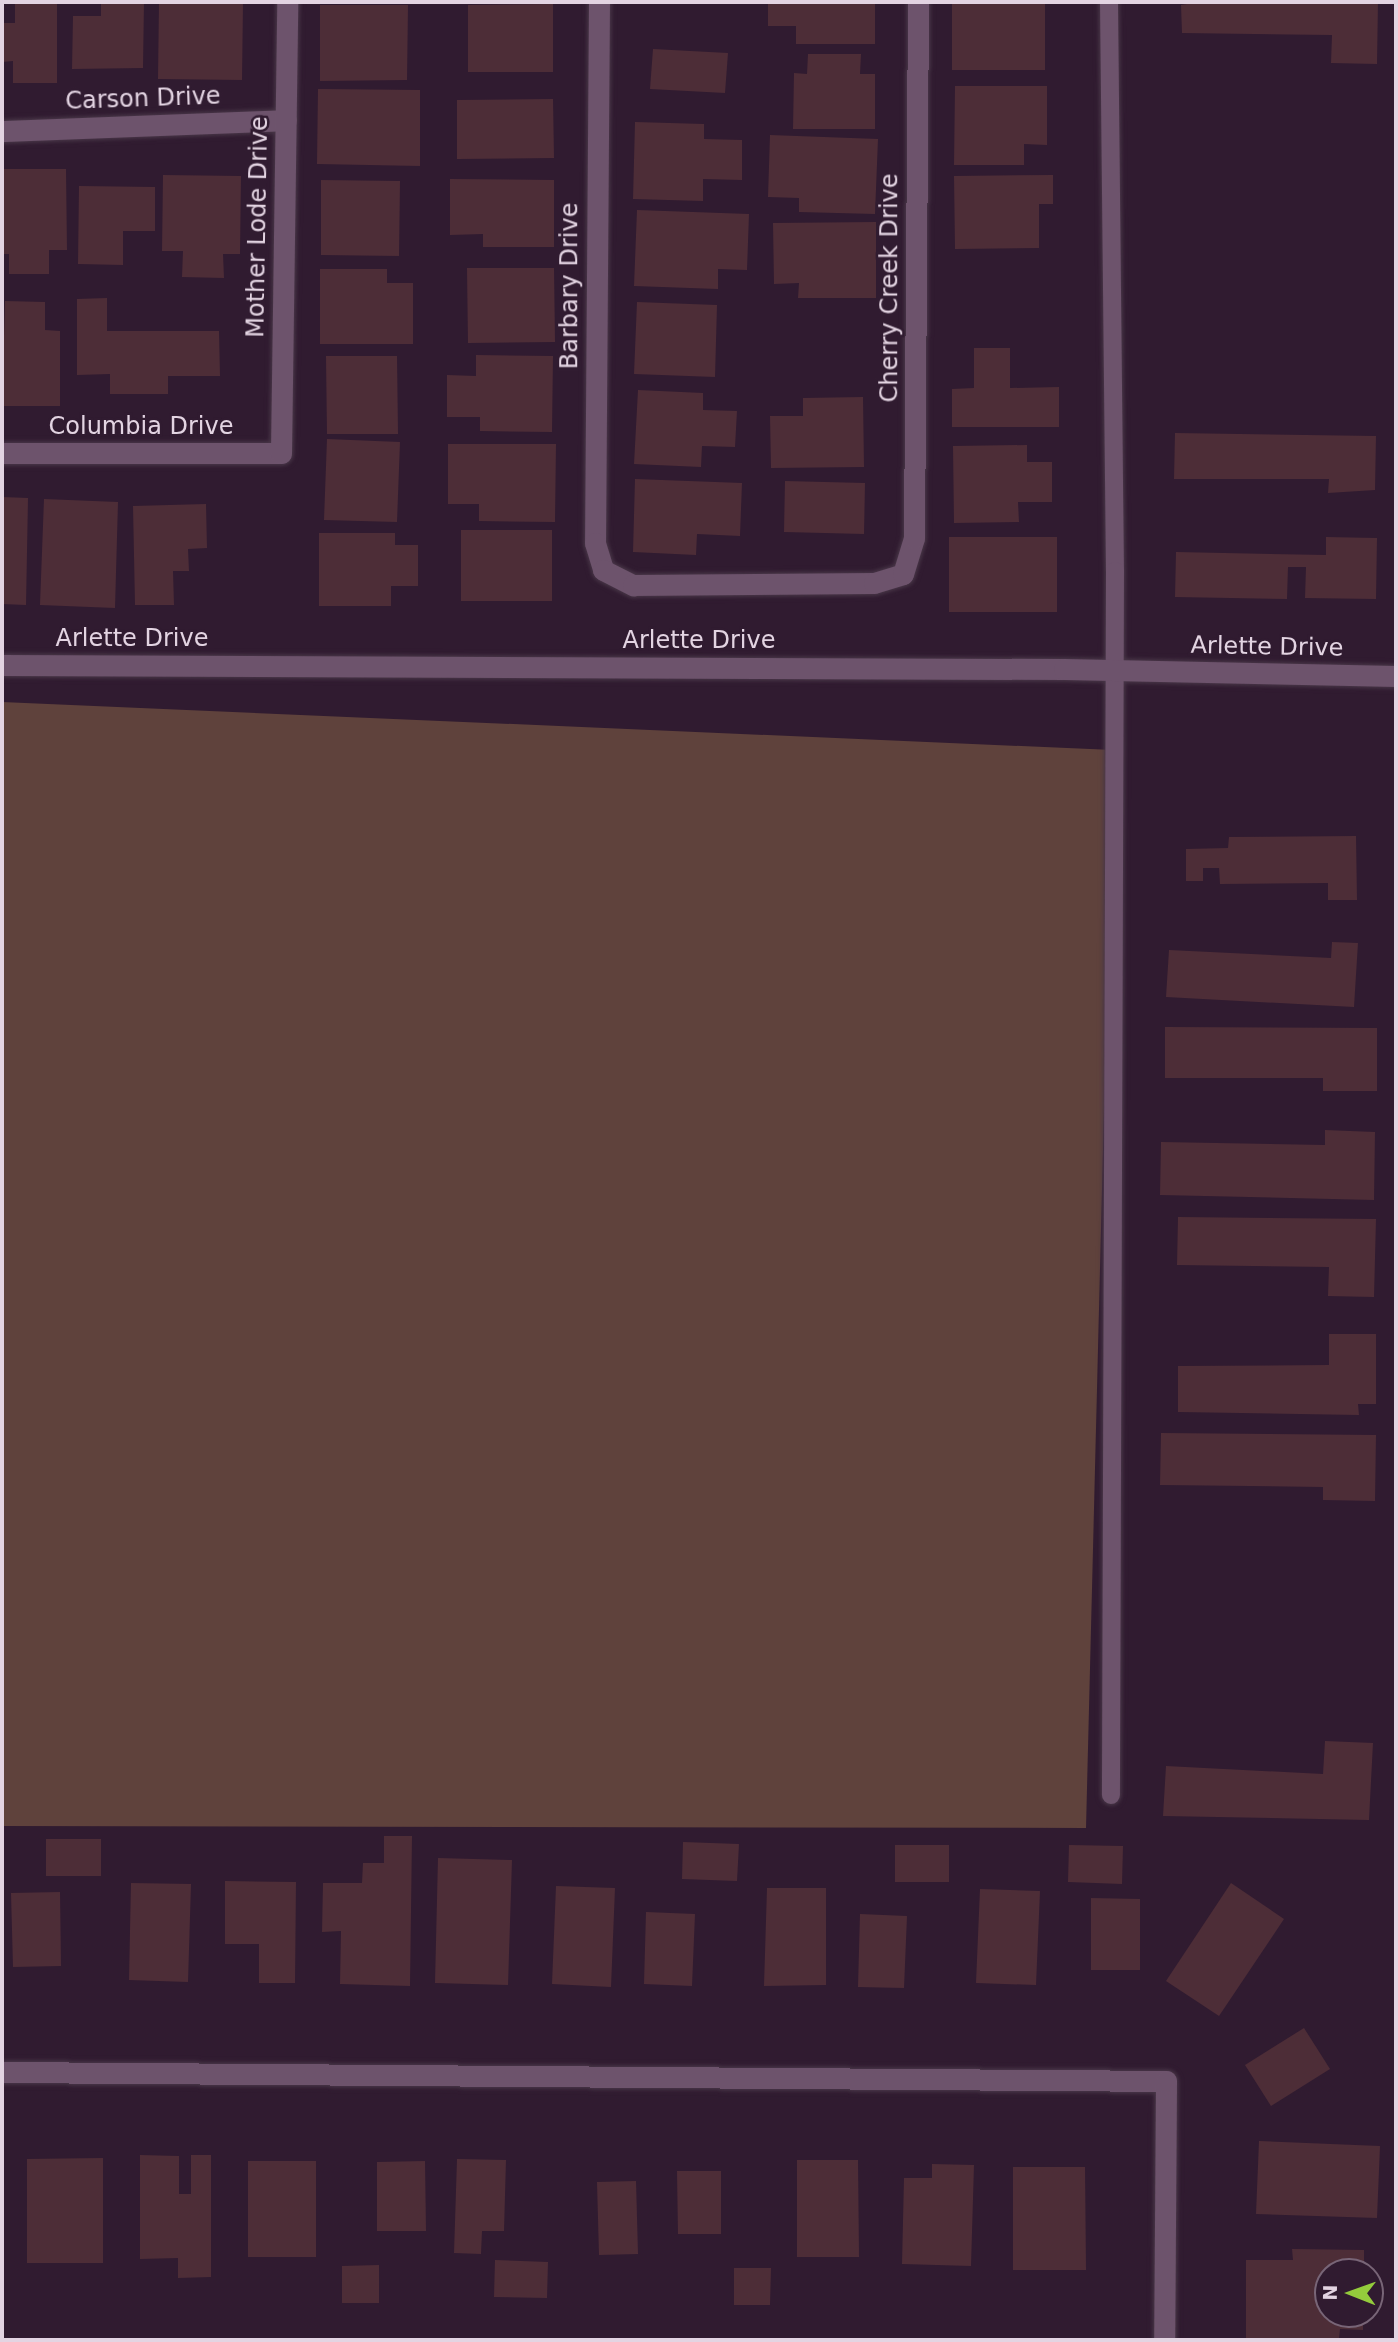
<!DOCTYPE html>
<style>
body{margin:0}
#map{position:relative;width:1398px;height:2342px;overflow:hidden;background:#301b30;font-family:"DejaVu Sans",sans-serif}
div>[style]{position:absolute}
.green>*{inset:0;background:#5f423c}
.building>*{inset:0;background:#4d2d37}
.roads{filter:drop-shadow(0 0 2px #493748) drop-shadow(0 0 2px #493748)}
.lane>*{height:18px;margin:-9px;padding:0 9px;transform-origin:9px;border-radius:9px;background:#6d536c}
.street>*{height:21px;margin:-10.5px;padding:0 10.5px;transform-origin:10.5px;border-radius:10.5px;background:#6d536c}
.secondary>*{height:21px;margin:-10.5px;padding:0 10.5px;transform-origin:10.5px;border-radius:10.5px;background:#6d536c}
span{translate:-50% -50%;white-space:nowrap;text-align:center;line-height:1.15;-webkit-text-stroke:5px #301b30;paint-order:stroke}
.street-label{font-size:24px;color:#e3d4e2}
.frame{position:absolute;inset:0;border:4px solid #e3d4e2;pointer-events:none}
.north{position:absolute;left:1314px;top:2258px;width:70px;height:70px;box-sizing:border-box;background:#301b30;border:2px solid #786577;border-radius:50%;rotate:271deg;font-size:19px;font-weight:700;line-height:28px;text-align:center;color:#e3d4e2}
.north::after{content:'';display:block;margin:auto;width:24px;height:32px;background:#94cc3c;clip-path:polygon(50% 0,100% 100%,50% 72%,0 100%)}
</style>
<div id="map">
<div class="green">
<i style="clip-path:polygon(2px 702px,1113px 750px,1086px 1828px,2px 1826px)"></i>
</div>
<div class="building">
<i style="clip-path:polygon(15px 2px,57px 2px,57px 83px,13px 83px,13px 61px,2px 62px,2px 23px,15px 23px)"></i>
<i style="clip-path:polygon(101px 2px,144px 2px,143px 68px,72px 69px,73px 16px,101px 16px)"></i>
<i style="clip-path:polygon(159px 2px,243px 2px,242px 80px,158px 79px)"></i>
<i style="clip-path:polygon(768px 2px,875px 2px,875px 44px,796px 44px,796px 26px,768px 26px)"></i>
<i style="clip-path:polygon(952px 2px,1045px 2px,1045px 70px,952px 70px)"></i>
<i style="clip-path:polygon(1199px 2px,1378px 2px,1377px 64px,1331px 63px,1332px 35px,1182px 33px,1181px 5px)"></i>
<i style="clip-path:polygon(553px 4px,553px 72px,468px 72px,468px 5px)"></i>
<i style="clip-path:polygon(320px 5px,408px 5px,407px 80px,320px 81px)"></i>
<i style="clip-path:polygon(653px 49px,728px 53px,725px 93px,650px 89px)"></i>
<i style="clip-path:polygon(808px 54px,861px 54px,860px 74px,875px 74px,875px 129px,793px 129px,794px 73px,807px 74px)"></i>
<i style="clip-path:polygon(955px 86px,1047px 86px,1047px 145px,1024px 144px,1024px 165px,954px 165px)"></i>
<i style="clip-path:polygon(318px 89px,420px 90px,420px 166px,317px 164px)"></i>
<i style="clip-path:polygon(553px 99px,554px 158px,457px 159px,457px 100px)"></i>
<i style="clip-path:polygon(635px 122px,704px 124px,704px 139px,742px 140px,742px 180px,703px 179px,703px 201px,633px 199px)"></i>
<i style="clip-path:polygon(770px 135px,878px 139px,875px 214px,799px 212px,799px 198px,768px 197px)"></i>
<i style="clip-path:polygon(2px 169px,66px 169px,67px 250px,49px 250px,49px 274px,9px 274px,9px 254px,2px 254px)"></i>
<i style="clip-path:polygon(163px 175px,241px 176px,240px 254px,223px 254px,224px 278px,182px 277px,183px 251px,162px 251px)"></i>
<i style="clip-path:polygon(1053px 175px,1053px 204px,1039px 204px,1039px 248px,955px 249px,954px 176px)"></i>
<i style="clip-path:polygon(450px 179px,554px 180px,554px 247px,483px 247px,483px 234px,450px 235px)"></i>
<i style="clip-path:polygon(321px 180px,400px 181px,399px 256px,321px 255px)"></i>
<i style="clip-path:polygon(79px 186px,155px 187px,155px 231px,123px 231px,123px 265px,78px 264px)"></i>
<i style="clip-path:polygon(637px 210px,749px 214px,747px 270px,718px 269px,718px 289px,634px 286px)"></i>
<i style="clip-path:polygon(876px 222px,876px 298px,798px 298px,799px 283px,774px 284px,773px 223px)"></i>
<i style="clip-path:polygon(467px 268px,554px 268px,555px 342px,468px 343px)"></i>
<i style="clip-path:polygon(320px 269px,387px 269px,387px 283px,413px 283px,413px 344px,320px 344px)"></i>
<i style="clip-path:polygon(107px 298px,107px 331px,219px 331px,220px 376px,168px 376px,168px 394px,110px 394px,110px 374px,77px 375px,77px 299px)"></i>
<i style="clip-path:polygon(5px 301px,45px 302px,45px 330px,60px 331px,60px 406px,2px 406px)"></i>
<i style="clip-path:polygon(637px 302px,717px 305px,715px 377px,634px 374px)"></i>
<i style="clip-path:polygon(974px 348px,1010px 348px,1010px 388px,1059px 387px,1059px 427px,952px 427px,952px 389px,974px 388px)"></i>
<i style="clip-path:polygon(476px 355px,553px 356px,552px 432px,480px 431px,480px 417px,447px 417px,447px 375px,476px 376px)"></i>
<i style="clip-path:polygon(326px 356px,397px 356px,398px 434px,327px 434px)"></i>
<i style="clip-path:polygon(638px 390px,703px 393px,703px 410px,737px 411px,735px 447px,702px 446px,701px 467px,634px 464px)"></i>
<i style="clip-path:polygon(863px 397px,864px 467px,771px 468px,770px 416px,803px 416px,803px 398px)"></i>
<i style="clip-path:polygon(1175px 433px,1376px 436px,1375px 490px,1328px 493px,1329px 479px,1174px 479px)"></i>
<i style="clip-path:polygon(327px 439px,400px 442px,397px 522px,324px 520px)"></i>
<i style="clip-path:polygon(448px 444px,556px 444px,555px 522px,479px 521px,479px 504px,448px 504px)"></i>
<i style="clip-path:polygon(1027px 445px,1027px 462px,1052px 462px,1052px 502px,1018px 502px,1019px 522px,954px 523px,953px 446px)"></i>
<i style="clip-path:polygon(635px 479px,742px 483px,740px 536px,697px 534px,696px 555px,633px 552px)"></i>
<i style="clip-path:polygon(785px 481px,865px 483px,864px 534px,784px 532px)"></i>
<i style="clip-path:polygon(2px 497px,28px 498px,26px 605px,2px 604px)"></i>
<i style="clip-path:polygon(44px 499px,118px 502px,115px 608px,40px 605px)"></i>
<i style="clip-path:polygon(206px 504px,207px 548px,188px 549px,189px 571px,173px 571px,174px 605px,135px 605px,133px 506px)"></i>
<i style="clip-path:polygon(461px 530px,552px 530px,552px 601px,461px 601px)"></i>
<i style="clip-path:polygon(319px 533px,395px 533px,395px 545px,418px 545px,418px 586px,391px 586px,391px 606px,319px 606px)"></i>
<i style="clip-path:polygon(949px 537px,1057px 537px,1057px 612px,949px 612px)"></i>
<i style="clip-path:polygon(1326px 537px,1377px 538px,1376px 599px,1305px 598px,1306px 567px,1288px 567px,1287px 599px,1175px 597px,1176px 552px,1326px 555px)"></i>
<i style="clip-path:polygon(1356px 836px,1357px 900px,1328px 900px,1328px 883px,1220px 884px,1219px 868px,1203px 868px,1203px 881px,1186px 881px,1186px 849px,1228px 848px,1229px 837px)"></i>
<i style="clip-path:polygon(1332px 942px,1358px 943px,1354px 1007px,1166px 997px,1169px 950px,1331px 958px)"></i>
<i style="clip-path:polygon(1165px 1027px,1377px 1028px,1377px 1091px,1323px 1091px,1323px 1078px,1165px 1078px)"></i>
<i style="clip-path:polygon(1325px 1130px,1375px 1132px,1374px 1200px,1160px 1195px,1161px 1142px,1325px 1145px)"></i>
<i style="clip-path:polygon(1178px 1217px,1376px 1219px,1374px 1297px,1328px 1296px,1329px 1267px,1177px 1265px)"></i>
<i style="clip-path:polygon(1329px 1334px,1376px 1334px,1376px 1404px,1358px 1404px,1359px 1415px,1178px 1412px,1178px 1366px,1329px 1365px)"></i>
<i style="clip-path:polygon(1161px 1433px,1376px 1435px,1375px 1501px,1323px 1500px,1323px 1487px,1160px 1485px)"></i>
<i style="clip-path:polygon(1325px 1741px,1373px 1743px,1369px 1820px,1163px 1816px,1166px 1766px,1323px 1774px)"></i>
<i style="clip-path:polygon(384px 1836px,412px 1836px,410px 1986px,340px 1984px,341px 1931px,322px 1932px,323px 1883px,362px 1883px,363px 1863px,384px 1863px)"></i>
<i style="clip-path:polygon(46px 1839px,101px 1839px,101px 1876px,46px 1876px)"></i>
<i style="clip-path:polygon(683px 1842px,739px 1844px,737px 1881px,682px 1879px)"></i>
<i style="clip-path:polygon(895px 1845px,949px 1845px,949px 1882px,895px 1882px)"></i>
<i style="clip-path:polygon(1069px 1845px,1123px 1846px,1122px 1884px,1068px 1882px)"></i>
<i style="clip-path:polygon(438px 1858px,512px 1860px,508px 1985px,435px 1983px)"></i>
<i style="clip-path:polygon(225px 1881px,296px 1882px,295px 1983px,259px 1983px,259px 1944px,225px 1944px)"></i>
<i style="clip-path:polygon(131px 1883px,191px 1884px,188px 1982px,129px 1980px)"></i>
<i style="clip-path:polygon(1231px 1883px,1284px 1919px,1219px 2016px,1166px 1981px)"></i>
<i style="clip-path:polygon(556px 1886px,615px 1888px,611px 1987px,552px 1984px)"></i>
<i style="clip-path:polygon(767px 1888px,826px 1888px,826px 1985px,764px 1986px)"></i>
<i style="clip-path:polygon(980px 1889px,1040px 1891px,1036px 1985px,976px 1983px)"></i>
<i style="clip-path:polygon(60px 1892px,61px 1966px,13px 1967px,11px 1893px)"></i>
<i style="clip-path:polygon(1091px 1898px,1140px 1899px,1140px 1970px,1091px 1970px)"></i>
<i style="clip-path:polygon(646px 1912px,695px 1914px,692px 1986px,644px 1984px)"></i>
<i style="clip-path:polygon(860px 1914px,907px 1916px,904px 1988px,858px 1987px)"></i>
<i style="clip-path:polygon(1304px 2028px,1330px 2069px,1271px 2106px,1245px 2065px)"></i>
<i style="clip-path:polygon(1259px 2141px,1380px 2146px,1377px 2218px,1256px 2214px)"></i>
<i style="clip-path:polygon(140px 2155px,179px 2156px,179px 2194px,191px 2194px,191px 2155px,211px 2155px,211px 2277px,178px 2278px,178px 2258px,140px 2259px)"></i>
<i style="clip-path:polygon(103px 2158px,103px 2263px,27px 2263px,27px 2159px)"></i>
<i style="clip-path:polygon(457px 2159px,506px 2160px,504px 2231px,482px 2231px,481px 2254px,454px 2253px)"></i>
<i style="clip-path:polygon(797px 2160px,858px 2160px,859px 2257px,797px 2257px)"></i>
<i style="clip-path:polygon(248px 2161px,316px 2161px,316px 2257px,248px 2257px)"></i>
<i style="clip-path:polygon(425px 2161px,426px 2231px,377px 2231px,377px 2162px)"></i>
<i style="clip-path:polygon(932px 2164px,974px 2165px,971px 2266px,902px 2264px,904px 2178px,932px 2178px)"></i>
<i style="clip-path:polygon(1013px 2167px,1085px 2167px,1086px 2270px,1013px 2270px)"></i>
<i style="clip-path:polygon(677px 2171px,721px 2171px,721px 2234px,678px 2234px)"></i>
<i style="clip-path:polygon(636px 2181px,638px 2254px,599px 2255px,597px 2182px)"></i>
<i style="clip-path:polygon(1292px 2249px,1364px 2250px,1364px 2272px,1328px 2272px,1328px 2314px,1363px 2314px,1363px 2330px,1340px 2329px,1339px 2339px,1246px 2339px,1246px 2260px,1293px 2260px)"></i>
<i style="clip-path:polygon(495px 2260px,548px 2262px,547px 2298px,494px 2297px)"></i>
<i style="clip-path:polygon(379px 2265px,379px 2303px,342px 2303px,342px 2266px)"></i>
<i style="clip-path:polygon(734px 2268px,771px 2268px,770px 2305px,734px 2305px)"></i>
</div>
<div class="roads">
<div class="lane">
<i style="left:1109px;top:2px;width:569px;rotate:89.4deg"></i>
<i style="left:1115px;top:571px;width:1224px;rotate:90.19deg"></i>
</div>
<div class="street">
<i style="left:599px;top:2px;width:541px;rotate:90.42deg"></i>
<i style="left:595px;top:543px;width:28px;rotate:73deg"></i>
<i style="left:603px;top:570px;width:34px;rotate:27deg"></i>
<i style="left:633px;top:585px;width:241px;rotate:-0.5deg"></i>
<i style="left:874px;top:583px;width:30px;rotate:-17deg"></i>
<i style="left:903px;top:574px;width:38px;rotate:-73deg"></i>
<i style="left:914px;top:538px;width:536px;rotate:-89.57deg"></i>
<i style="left:2px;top:131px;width:284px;rotate:-2.2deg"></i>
<i style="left:2px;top:453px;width:279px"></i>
<i style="left:281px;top:453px;width:451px;rotate:-89.2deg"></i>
<i style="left:2px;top:2072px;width:1164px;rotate:0.44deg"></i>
<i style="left:1166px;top:2081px;width:259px;rotate:90.4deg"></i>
</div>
<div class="secondary">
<i style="left:2px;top:665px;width:1062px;rotate:0.22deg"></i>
<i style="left:1064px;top:669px;width:332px;rotate:1.2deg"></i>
</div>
</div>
<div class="street-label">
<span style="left:143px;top:99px;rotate:-2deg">Carson Drive</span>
<span style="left:258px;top:227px;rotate:-89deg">Mother Lode Drive</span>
<span style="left:570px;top:286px;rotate:-90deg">Barbary Drive</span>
<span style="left:890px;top:288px;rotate:-90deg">Cherry Creek Drive</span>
<span style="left:141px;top:427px">Columbia Drive</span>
<span style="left:132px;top:639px">Arlette Drive</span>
<span style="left:699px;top:641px">Arlette Drive</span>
<span style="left:1267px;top:647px;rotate:1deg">Arlette Drive</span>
</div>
<div class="frame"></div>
<div class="north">N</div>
</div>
